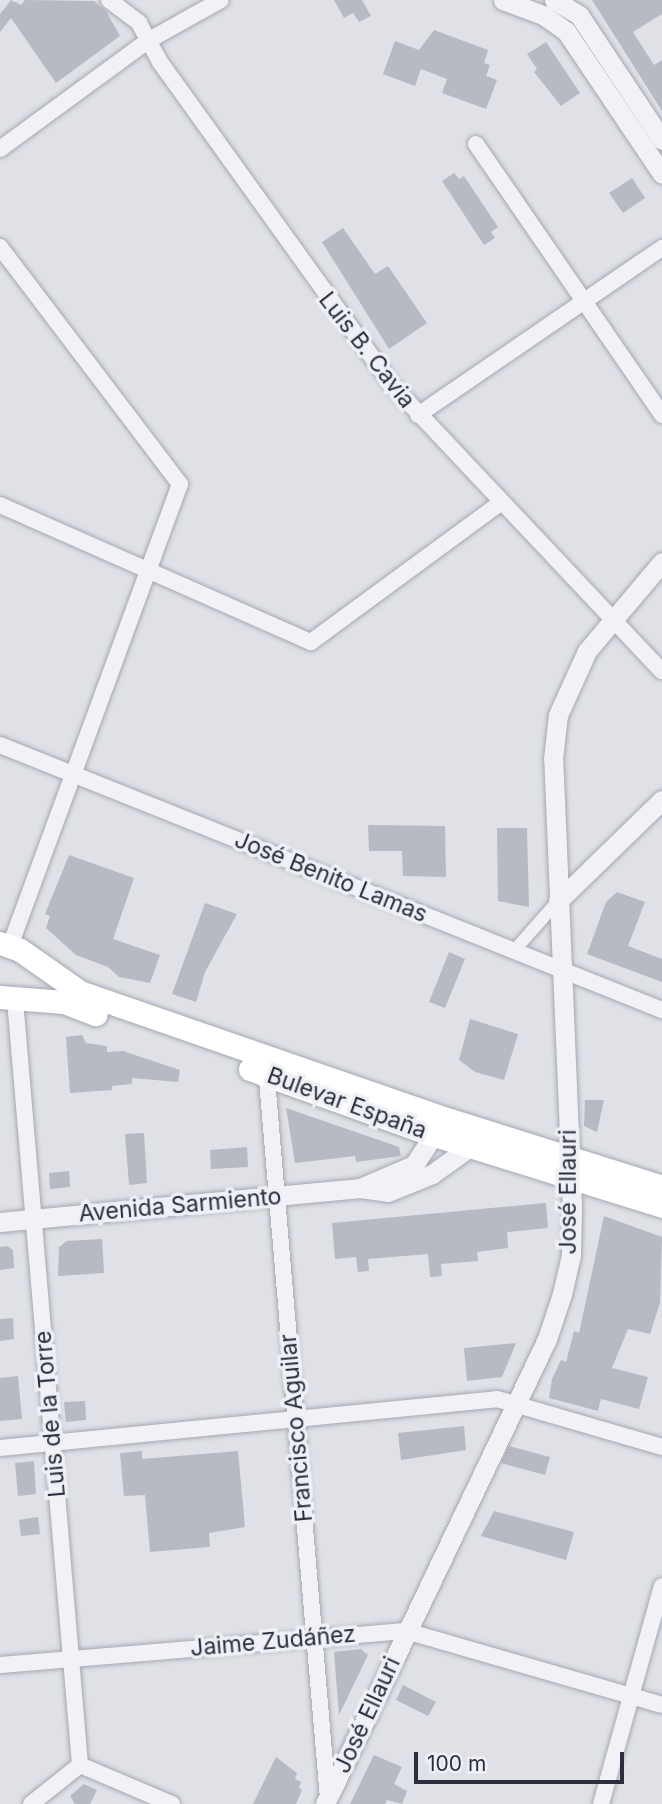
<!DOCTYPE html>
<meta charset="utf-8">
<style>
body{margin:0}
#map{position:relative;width:662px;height:1804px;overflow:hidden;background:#dfe1e7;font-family:Inter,sans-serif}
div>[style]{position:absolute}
.building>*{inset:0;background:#b7bac3}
.roads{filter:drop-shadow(0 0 2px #a5a8b1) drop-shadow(0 0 2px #a5a8b1)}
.pedestrian>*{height:12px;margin:-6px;padding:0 6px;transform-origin:6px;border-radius:6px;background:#f2f2f6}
.minor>*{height:16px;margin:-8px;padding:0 8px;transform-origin:8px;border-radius:8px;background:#f2f2f6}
.tertiary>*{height:19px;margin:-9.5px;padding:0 9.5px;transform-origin:9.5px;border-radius:9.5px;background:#f2f2f6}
.secondary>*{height:23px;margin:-11.5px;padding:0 11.5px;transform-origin:11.5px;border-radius:11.5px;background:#fff}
span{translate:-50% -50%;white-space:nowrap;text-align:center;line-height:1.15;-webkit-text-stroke:7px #eff0f5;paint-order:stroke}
.street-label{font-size:23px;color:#2a2e3d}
.scale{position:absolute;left:414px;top:1752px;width:210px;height:32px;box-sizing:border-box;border:4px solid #2a2e3d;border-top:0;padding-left:9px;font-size:21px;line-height:24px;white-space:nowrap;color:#2a2e3d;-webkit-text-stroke:5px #eff0f5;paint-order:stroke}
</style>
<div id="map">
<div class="building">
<i style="clip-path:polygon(11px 0,21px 5px,25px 0,94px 1px,106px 11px,120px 36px,56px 83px,11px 18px,0 32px,0 14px)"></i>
<i style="clip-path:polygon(334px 0,362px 0,371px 16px,359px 22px,353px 13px,344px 18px)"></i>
<i style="clip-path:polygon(592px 0,662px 0,662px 14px,633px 32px,654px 65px,662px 60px,662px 111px)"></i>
<i style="clip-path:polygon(434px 30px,488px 50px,484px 63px,490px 65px,486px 76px,497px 80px,486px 109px,442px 93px,447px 79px,421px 69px,415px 86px,383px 74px,395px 41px,419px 50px)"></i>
<i style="clip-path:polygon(546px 42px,580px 93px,561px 106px,534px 72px,537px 69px,527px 54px)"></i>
<i style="clip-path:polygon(454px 173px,459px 179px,464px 176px,498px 227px,491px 232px,495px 238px,484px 245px,442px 181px)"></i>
<i style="clip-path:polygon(632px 178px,645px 198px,623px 213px,609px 193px)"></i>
<i style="clip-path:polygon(343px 228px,375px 274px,388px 266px,427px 323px,389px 349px,322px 242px)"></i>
<i style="clip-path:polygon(368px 825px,445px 826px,446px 877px,403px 876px,402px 851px,369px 851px)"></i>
<i style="clip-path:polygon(497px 828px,527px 828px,529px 907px,498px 901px)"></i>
<i style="clip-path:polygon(69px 855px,134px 878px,113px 939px,160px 955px,150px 983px,119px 977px,108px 967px,76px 955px,46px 928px,50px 916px,45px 914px)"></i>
<i style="clip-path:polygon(617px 892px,645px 902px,628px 946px,662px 959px,662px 982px,587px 954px,606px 902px)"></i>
<i style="clip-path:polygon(205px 903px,237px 914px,205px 972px,196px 1002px,172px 994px)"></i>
<i style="clip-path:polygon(449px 952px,465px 959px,445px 1008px,429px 1002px)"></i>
<i style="clip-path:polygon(470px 1019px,518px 1034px,504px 1080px,475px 1072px,459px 1060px)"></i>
<i style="clip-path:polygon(82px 1035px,86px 1043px,107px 1046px,107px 1052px,123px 1051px,180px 1070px,178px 1082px,132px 1078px,132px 1084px,112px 1086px,112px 1090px,70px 1093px,66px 1037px)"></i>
<i style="clip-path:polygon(585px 1100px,604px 1100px,597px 1132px,584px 1126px)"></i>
<i style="clip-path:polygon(286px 1108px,399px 1147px,401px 1156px,356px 1162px,355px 1156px,295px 1163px)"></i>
<i style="clip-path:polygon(144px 1133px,147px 1183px,129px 1185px,125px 1134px)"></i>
<i style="clip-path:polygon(247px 1147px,248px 1167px,211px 1169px,210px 1150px)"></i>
<i style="clip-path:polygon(69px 1171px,70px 1187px,50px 1189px,49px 1173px)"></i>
<i style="clip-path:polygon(546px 1203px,548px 1228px,507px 1232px,508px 1248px,477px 1252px,478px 1261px,441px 1264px,442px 1276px,430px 1277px,428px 1254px,368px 1259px,369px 1271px,358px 1272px,356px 1257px,335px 1259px,332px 1223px)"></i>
<i style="clip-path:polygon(604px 1216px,662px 1237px,660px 1303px,650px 1334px,628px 1329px,612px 1368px,648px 1377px,639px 1409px,601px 1399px,598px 1411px,549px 1398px,552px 1379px,561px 1360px,566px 1362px,574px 1331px,579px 1333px)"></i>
<i style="clip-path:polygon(102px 1239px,104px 1273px,58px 1276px,59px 1247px,67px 1241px)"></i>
<i style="clip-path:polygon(7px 1246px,13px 1250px,14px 1268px,0 1270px,0 1247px)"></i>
<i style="clip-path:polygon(13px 1318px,14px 1339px,0 1341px,0 1319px)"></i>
<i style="clip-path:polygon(516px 1343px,502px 1377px,467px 1381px,464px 1348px)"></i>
<i style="clip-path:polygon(18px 1376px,22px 1419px,0 1421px,0 1378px)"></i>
<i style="clip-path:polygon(85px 1401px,86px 1420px,66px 1422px,64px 1402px)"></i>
<i style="clip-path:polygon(464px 1426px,466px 1450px,401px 1460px,398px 1433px)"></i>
<i style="clip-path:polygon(509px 1446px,550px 1457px,545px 1475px,501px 1463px)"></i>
<i style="clip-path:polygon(142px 1451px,142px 1459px,238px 1451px,245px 1527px,209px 1533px,210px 1547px,150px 1552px,145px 1495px,124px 1496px,120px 1453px)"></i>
<i style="clip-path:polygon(34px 1461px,36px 1494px,18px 1496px,15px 1463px)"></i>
<i style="clip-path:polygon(494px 1511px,574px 1532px,566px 1560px,481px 1536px)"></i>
<i style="clip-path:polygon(38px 1517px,40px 1534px,21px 1536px,19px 1520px)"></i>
<i style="clip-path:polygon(361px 1649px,368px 1655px,339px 1715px,334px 1652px)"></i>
<i style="clip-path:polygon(403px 1685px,436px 1702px,428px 1716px,396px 1700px)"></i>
<i style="clip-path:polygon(374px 1755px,402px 1767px,394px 1784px,407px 1791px,402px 1804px,387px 1800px,385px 1804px,350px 1804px)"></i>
<i style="clip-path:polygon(276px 1757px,297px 1773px,295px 1779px,301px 1782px,299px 1788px,302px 1790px,296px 1804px,253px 1804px)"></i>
<i style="clip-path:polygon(84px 1784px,97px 1790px,90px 1804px,75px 1804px,70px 1796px)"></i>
</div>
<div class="roads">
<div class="pedestrian">
<i style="left:513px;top:952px;width:68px;rotate:-48.6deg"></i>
</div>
<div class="minor">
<i style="left:109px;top:0;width:38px;rotate:37deg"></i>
<i style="left:139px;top:23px;width:44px;rotate:61.7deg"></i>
<i style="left:160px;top:62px;width:399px;rotate:54.3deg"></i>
<i style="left:393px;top:386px;width:392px;rotate:46.7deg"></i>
<i style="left:476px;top:144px;width:329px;rotate:55.5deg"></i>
<i style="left:0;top:149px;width:185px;rotate:-36.2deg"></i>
<i style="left:149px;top:40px;width:82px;rotate:-29.1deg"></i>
<i style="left:0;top:247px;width:298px;rotate:52.8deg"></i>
<i style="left:180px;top:484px;width:491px;rotate:110.2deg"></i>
<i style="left:418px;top:415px;width:296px;rotate:-34.4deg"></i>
<i style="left:0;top:505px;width:340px;rotate:23.8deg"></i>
<i style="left:311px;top:642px;width:235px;rotate:-36.3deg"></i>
<i style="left:0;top:745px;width:713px;rotate:21.82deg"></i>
<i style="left:15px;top:1000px;width:768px;rotate:85.14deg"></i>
<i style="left:266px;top:1068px;width:733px;rotate:85.15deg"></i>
<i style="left:0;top:1448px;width:499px;rotate:-5.6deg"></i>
<i style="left:497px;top:1399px;width:172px;rotate:16.2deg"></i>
<i style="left:0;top:1665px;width:407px;rotate:-4.8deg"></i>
<i style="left:406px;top:1631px;width:266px;rotate:16.1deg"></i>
<i style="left:80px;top:1765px;width:100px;rotate:23deg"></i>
<i style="left:31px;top:1804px;width:63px;rotate:-38.5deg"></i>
<i style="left:601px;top:1804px;width:226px;rotate:-74.4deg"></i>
</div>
<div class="tertiary">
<i style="left:503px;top:0;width:43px;rotate:20.6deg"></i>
<i style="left:543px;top:15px;width:28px;rotate:35deg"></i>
<i style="left:566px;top:31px;width:172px;rotate:56.1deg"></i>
<i style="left:554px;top:0;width:29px;rotate:31deg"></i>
<i style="left:579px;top:15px;width:150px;rotate:56.4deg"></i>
<i style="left:558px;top:901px;width:145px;rotate:-44.2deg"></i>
<i style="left:360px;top:1188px;width:59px;rotate:-23.1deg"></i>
<i style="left:414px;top:1165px;width:48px;rotate:-57deg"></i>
<i style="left:0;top:1222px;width:362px;rotate:-5.4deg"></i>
<i style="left:360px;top:1188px;width:28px;rotate:8deg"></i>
<i style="left:388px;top:1192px;width:48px;rotate:-22.2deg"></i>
<i style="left:432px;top:1174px;width:48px;rotate:-35.7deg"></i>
<i style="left:325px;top:1804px;width:515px;rotate:-64.48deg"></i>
<i style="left:547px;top:1339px;width:47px;rotate:-71.6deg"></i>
<i style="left:562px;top:1294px;width:40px;rotate:-77deg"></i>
<i style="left:571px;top:1255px;width:49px;rotate:-88.8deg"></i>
<i style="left:572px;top:1206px;width:447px;rotate:-92.4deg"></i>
<i style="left:553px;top:759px;width:44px;rotate:-83.5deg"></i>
<i style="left:558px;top:715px;width:70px;rotate:-65.6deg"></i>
<i style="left:587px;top:651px;width:116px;rotate:-49.9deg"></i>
</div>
<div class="secondary">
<i style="left:0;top:943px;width:21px;rotate:19deg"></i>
<i style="left:20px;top:950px;width:73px;rotate:35deg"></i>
<i style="left:80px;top:992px;width:392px;rotate:19.1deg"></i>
<i style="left:450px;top:1120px;width:222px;rotate:17.5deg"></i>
<i style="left:0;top:997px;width:64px;rotate:4.5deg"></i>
<i style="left:64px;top:1002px;width:34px;rotate:21deg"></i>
<i style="left:250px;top:1069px;width:192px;rotate:19.8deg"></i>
<i style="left:431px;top:1134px;width:242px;rotate:17.3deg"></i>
</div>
</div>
<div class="street-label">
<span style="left:367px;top:350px;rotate:52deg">Luis B. Cavia</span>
<span style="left:331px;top:877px;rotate:22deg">José Benito Lamas</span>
<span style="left:347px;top:1103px;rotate:20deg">Bulevar España</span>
<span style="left:568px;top:1192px;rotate:-90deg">José Ellauri</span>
<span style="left:180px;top:1205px;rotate:-5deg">Avenida Sarmiento</span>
<span style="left:50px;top:1414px;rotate:-95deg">Luis de la Torre</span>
<span style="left:296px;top:1428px;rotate:-95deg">Francisco Aguilar</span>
<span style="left:273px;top:1641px;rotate:-5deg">Jaime Zudáñez</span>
<span style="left:367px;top:1715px;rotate:-65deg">José Ellauri</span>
</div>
<div class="scale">100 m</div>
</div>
